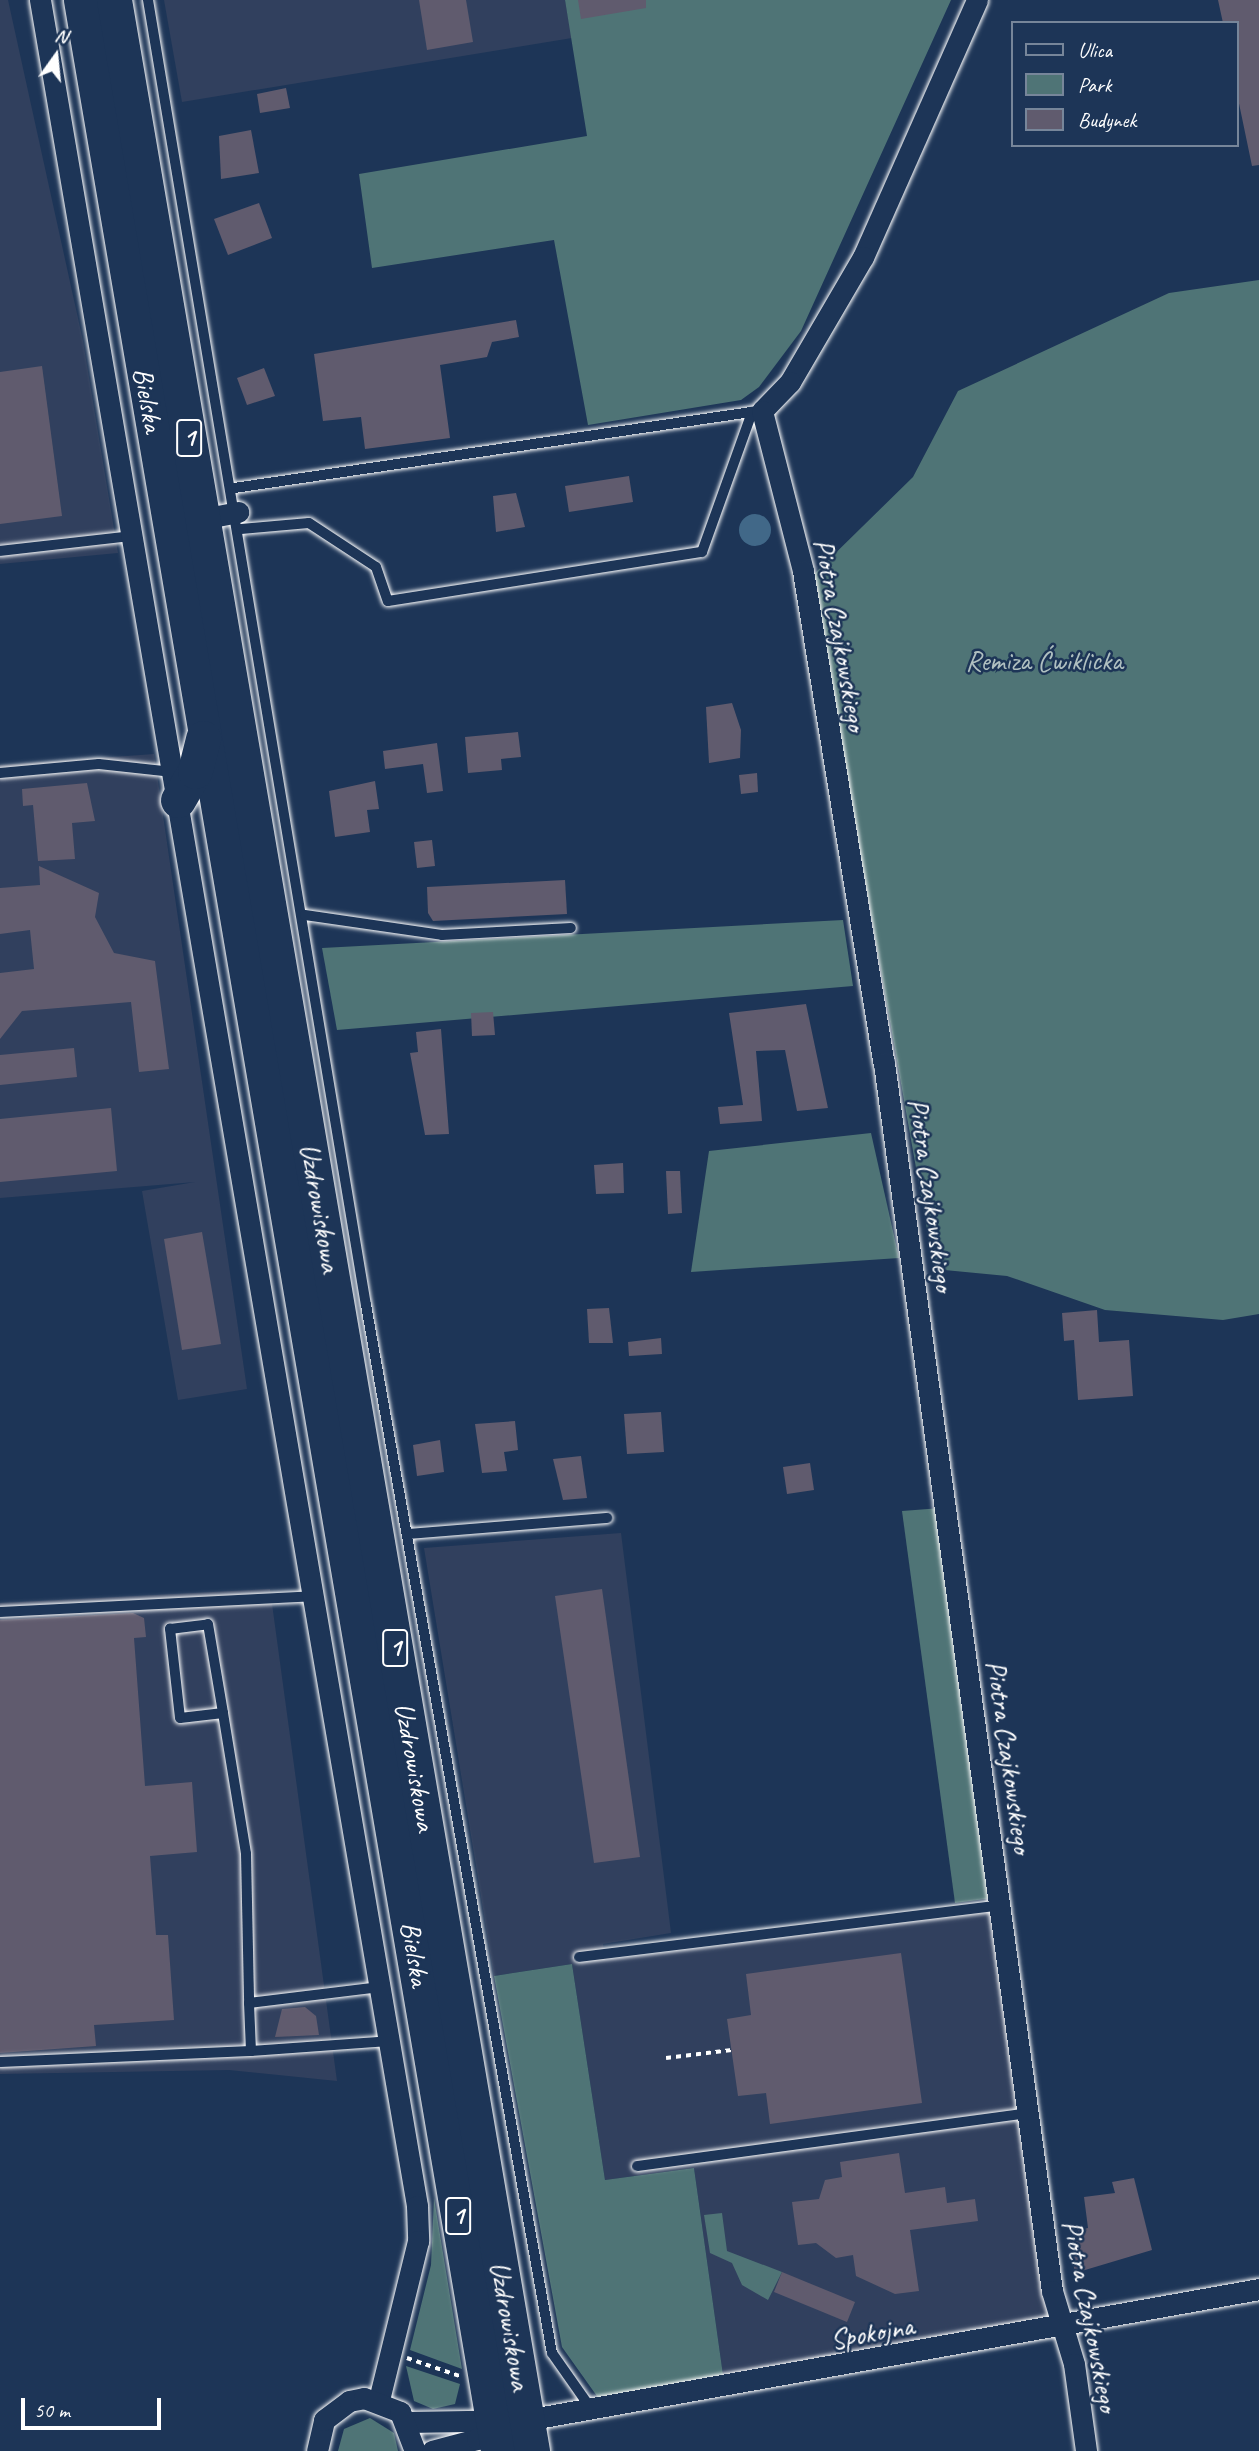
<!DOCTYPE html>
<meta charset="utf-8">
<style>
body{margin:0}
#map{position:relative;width:1259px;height:2451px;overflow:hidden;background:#1d3557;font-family:Caveat,sans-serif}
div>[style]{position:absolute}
.built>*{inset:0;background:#31405e}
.green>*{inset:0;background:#4f7476}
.water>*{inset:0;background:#416888}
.round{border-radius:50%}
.building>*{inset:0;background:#605b6e}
.path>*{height:3.5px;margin-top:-1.75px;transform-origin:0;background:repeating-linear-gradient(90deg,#fff 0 5px,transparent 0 10px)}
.roads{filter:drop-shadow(0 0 2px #fff) drop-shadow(0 0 2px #fff)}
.lane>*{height:10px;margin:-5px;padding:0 5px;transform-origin:5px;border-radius:5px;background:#1d3557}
.street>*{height:21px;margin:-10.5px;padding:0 10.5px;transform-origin:10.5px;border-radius:10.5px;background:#1d3557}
.primary>*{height:35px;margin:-17.5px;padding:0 17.5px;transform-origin:17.5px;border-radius:17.5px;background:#1d3557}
span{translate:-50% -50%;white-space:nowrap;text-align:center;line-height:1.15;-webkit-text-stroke:5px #1d3557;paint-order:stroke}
.shield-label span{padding:2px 5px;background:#1d3557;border:2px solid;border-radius:5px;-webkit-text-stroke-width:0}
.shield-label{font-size:26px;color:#fff;font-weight:700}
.street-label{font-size:28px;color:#fff}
.park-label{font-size:28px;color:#b0c0c1}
.legend{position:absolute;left:1011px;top:21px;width:228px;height:126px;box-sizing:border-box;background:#1d3557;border:2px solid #77869a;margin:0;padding:9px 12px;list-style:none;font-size:21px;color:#fff}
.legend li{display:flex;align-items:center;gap:14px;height:35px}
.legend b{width:35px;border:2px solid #77869a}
.north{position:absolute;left:21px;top:21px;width:70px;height:70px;-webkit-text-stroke:5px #1d3557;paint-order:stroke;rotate:15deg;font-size:19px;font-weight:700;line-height:28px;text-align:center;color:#fff}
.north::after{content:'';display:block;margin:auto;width:24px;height:32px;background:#fff;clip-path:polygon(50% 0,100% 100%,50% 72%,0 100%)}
.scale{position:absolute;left:21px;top:2398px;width:140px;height:32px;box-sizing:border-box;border:4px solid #fff;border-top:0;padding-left:9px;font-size:21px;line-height:24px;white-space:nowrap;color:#fff;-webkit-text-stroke:5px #1d3557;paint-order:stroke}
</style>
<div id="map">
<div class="built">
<i style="clip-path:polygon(0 0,8px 0,83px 341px,118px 553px,0 564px)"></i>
<i style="clip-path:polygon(164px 0,565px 0,572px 38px,182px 102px)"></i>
<i style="clip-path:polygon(154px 754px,247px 1389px,178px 1400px,142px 1191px,195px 1182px,0 1198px,0 765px)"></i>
<i style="clip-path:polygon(621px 1533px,671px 1933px,603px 1944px,605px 1960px,995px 1911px,1052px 2317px,723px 2375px,694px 2168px,605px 2180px,572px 1964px,494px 1976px,424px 1548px)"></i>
<i style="clip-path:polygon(270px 1589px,337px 2081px,229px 2070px,0 2074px,0 1603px)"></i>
</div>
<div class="green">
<i style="clip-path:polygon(565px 0,951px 0,801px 331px,759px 387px,741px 400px,588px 425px,554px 240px,372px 268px,359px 174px,587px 136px)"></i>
<i style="clip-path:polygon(1259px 280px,1259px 1314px,1223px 1320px,1105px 1310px,1007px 1276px,934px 1269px,811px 577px,913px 477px,958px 391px,1169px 293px)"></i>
<i style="clip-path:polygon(843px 920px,853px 986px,337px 1030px,322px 948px)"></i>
<i style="clip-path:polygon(871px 1133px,899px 1258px,691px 1272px,709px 1151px)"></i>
<i style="clip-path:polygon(941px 1508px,993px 1898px,955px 1903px,902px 1511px)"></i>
<i style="clip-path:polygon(572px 1964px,605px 2180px,694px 2168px,723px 2375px,599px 2399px,562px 2347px,494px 1976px)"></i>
<i style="clip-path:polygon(434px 2198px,462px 2369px,410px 2350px,431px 2265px)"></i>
<i style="clip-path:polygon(722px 2213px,727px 2251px,782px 2272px,768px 2300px,742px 2285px,732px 2263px,710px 2253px,704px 2215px)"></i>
<i style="clip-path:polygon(406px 2366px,460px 2384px,455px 2404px,433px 2409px,414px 2401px)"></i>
<i style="clip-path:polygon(370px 2418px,394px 2433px,398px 2451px,338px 2451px,344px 2429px)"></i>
</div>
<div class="water">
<i class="round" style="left:739px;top:514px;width:32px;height:32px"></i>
</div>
<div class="building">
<i style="clip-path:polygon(419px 0,466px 0,473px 42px,427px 50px)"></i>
<i style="clip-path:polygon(578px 0,646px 0,646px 8px,581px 19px)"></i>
<i style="clip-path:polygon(1218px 0,1259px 0,1259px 165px,1252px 166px,1236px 89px,1236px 23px,1223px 23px)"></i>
<i style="clip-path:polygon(286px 88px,290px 108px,260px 113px,257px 94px)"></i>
<i style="clip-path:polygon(251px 130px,259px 173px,221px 179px,219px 136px)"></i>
<i style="clip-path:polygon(259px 203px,272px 238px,228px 255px,214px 219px)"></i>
<i style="clip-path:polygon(516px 320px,519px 337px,492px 342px,487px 357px,440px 365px,450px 438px,365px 449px,361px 417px,323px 421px,314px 354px)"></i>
<i style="clip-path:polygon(42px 366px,62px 516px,0 524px,0 372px)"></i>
<i style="clip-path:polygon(264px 368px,275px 396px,247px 405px,237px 378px)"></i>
<i style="clip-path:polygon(629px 476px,633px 502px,569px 512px,565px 486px)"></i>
<i style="clip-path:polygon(516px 493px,525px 527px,496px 532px,493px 496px)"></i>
<i style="clip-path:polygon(732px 703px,741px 730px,740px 758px,709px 763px,706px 707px)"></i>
<i style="clip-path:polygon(518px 732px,521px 757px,501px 759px,502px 770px,468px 773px,465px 737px)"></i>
<i style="clip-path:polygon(437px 743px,443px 791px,427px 793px,423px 764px,385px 769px,383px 751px)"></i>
<i style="clip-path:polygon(757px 773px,758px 792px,741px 794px,739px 775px)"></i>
<i style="clip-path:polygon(375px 781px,379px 809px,367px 810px,370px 832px,335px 837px,329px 791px)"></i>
<i style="clip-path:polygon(87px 783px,95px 821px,72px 823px,75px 859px,38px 861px,33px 805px,23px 806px,22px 789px)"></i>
<i style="clip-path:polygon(432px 840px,435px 866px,417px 868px,414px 842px)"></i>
<i style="clip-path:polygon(39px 866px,99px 893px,95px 917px,114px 953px,155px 961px,169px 1069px,139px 1072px,131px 1002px,22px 1011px,0 1039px,0 973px,34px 969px,30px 930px,0 934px,0 888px,40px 885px)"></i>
<i style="clip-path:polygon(565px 880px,567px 914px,433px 921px,428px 913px,427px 887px)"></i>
<i style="clip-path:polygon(806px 1004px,828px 1108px,797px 1111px,785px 1050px,756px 1051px,762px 1121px,720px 1124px,718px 1107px,743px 1105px,729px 1013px)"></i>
<i style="clip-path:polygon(493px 1012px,495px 1035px,472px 1036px,471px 1013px)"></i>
<i style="clip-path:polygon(441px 1029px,449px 1134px,425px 1135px,410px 1053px,418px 1052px,416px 1032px)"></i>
<i style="clip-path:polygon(74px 1048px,77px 1077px,0 1085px,0 1055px)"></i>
<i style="clip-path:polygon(111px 1108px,117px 1171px,0 1182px,0 1119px)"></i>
<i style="clip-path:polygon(623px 1163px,624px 1193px,596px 1194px,594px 1165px)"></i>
<i style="clip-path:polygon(666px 1171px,680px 1171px,682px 1213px,668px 1214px)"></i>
<i style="clip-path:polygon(202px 1232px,221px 1344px,182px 1350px,164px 1239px)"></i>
<i style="clip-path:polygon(609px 1308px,613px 1343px,589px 1343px,587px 1309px)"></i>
<i style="clip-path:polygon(1097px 1310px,1099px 1342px,1129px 1340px,1133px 1396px,1078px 1400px,1074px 1340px,1064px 1341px,1062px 1313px)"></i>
<i style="clip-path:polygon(661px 1338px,662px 1354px,629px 1356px,628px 1342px)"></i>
<i style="clip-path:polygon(661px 1412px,664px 1452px,627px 1454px,624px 1414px)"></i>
<i style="clip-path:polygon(515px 1421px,518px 1450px,504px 1452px,507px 1471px,482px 1473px,475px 1424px)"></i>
<i style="clip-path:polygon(440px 1440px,444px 1472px,417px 1476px,413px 1445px)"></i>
<i style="clip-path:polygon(581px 1456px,587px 1498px,563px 1500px,553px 1459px)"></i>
<i style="clip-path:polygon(810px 1463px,814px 1490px,787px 1494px,783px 1467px)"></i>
<i style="clip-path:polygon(602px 1589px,640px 1857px,594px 1863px,555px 1596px)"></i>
<i style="clip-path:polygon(133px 1613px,144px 1618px,146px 1637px,134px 1638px,145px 1786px,192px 1782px,197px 1852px,150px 1856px,156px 1935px,168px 1935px,174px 2020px,94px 2025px,96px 2046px,0 2053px,0 1620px)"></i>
<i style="clip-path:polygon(901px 1953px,922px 2103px,770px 2124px,766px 2093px,738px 2096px,727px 2019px,751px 2015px,746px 1974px)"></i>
<i style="clip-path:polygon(305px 2007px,316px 2016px,319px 2035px,275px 2037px,282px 2009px)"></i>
<i style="clip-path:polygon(899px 2153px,905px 2193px,945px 2187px,947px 2203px,975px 2199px,978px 2221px,910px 2230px,919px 2291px,895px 2294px,856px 2276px,853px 2255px,836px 2258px,816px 2243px,798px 2245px,792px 2202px,819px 2199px,825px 2180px,842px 2177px,840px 2162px)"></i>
<i style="clip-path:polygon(1134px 2178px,1152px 2250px,1075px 2273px,1069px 2242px,1080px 2240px,1078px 2230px,1088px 2228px,1084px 2197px,1115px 2193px,1112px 2182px)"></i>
<i style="clip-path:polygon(782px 2272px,855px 2302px,847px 2322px,774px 2292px)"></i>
</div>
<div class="path">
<i style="left:666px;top:2058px;width:66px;rotate:-6.9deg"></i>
<i style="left:407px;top:2358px;width:56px;rotate:18.8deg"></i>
</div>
<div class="roads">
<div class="lane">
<i style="left:148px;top:0;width:1323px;rotate:80.52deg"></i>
<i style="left:366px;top:1305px;width:1064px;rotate:79.94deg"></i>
<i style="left:552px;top:2353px;width:70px;rotate:54.9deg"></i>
<i style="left:234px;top:488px;width:530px;rotate:-8.36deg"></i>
<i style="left:241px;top:529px;width:68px;rotate:-5deg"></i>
<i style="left:309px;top:523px;width:80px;rotate:33.3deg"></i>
<i style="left:376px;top:567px;width:36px;rotate:71deg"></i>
<i style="left:388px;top:601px;width:318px;rotate:-8.9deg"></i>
<i style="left:702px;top:552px;width:149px;rotate:-70.3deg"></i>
<i style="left:0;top:551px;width:133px;rotate:-6.5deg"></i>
<i style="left:0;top:773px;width:99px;rotate:-5.2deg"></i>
<i style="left:99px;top:764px;width:74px;rotate:6.2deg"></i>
<i style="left:305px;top:915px;width:138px;rotate:8.3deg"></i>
<i style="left:442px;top:935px;width:129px;rotate:-3.1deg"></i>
<i style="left:407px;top:1534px;width:201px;rotate:-4.6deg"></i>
<i style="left:0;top:1612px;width:313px;rotate:-2.9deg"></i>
<i style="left:223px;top:1713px;width:43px;rotate:173.4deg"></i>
<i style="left:180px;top:1718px;width:90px;rotate:-96.4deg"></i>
<i style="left:170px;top:1629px;width:38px;rotate:-7deg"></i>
<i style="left:208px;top:1624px;width:90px;rotate:80.4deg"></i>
<i style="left:223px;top:1713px;width:143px;rotate:80.7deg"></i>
<i style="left:246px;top:1854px;width:149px;rotate:88.8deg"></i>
<i style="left:249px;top:2003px;width:132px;rotate:-7deg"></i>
<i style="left:579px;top:1957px;width:426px;rotate:-7deg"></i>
<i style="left:251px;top:2051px;width:138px;rotate:-4.1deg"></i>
<i style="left:0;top:2062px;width:251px;rotate:-2.5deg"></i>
<i style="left:251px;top:2051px;width:48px;rotate:-92.4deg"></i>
<i style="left:637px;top:2166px;width:395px;rotate:-7.7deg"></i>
</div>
<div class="street">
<i style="left:40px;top:0;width:2238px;rotate:80.3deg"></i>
<i style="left:417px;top:2206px;width:35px;rotate:88deg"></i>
<i style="left:418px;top:2241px;width:164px;rotate:103.8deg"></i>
<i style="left:977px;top:0;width:281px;rotate:113.9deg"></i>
<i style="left:863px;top:257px;width:145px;rotate:120.3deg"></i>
<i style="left:790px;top:382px;width:40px;rotate:134deg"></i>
<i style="left:762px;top:411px;width:165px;rotate:75.6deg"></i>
<i style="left:803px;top:571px;width:499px;rotate:80.7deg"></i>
<i style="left:884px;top:1063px;width:1239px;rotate:82.21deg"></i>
<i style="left:1052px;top:2291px;width:76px;rotate:73.2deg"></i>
<i style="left:1074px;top:2364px;width:88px;rotate:82.1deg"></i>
<i style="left:202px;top:519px;width:37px;rotate:-11deg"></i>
<i style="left:408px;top:2422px;width:118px;rotate:-1deg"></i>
<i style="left:526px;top:2420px;width:745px;rotate:-10.13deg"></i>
<i style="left:317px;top:2451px;width:32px;rotate:-77deg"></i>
<i style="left:324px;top:2420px;width:31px;rotate:-37deg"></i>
<i style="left:349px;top:2401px;width:15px;rotate:-11deg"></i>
<i style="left:364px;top:2398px;width:39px;rotate:21deg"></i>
<i style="left:400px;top:2412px;width:42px;rotate:69deg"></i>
<i style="left:432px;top:2451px;width:47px;rotate:-14.9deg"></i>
<i style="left:477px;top:2439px;width:21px;rotate:-41deg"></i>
</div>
<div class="primary">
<i style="left:81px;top:0;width:2486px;rotate:80.34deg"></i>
<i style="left:114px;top:0;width:2486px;rotate:80.32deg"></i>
<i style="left:178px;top:800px;width:34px;rotate:-60deg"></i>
<i style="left:195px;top:771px;width:34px;rotate:-76deg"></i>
</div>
</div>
<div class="shield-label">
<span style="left:189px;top:438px">1</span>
<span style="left:395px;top:1648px">1</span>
<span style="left:458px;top:2216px">1</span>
</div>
<div class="street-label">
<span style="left:148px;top:400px;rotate:80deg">Bielska</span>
<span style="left:840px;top:635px;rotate:80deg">Piotra Czajkowskiego</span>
<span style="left:931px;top:1195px;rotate:82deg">Piotra Czajkowskiego</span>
<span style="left:320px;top:1208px;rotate:80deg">Uzdrowiskowa</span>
<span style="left:1009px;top:1757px;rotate:82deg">Piotra Czajkowskiego</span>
<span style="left:415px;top:1767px;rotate:80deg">Uzdrowiskowa</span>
<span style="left:415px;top:1954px;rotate:81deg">Bielska</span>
<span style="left:1090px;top:2316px;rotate:79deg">Piotra Czajkowskiego</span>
<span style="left:510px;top:2326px;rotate:80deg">Uzdrowiskowa</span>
<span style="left:872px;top:2333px;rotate:-10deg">Spokojna</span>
</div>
<div class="park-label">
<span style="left:1044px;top:661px">Remiza Ćwiklicka</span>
</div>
<ul class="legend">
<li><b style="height:9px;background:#1d3557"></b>Ulica</li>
<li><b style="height:19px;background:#4f7476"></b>Park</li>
<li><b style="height:19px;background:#605b6e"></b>Budynek</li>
</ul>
<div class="north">N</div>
<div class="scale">50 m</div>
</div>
